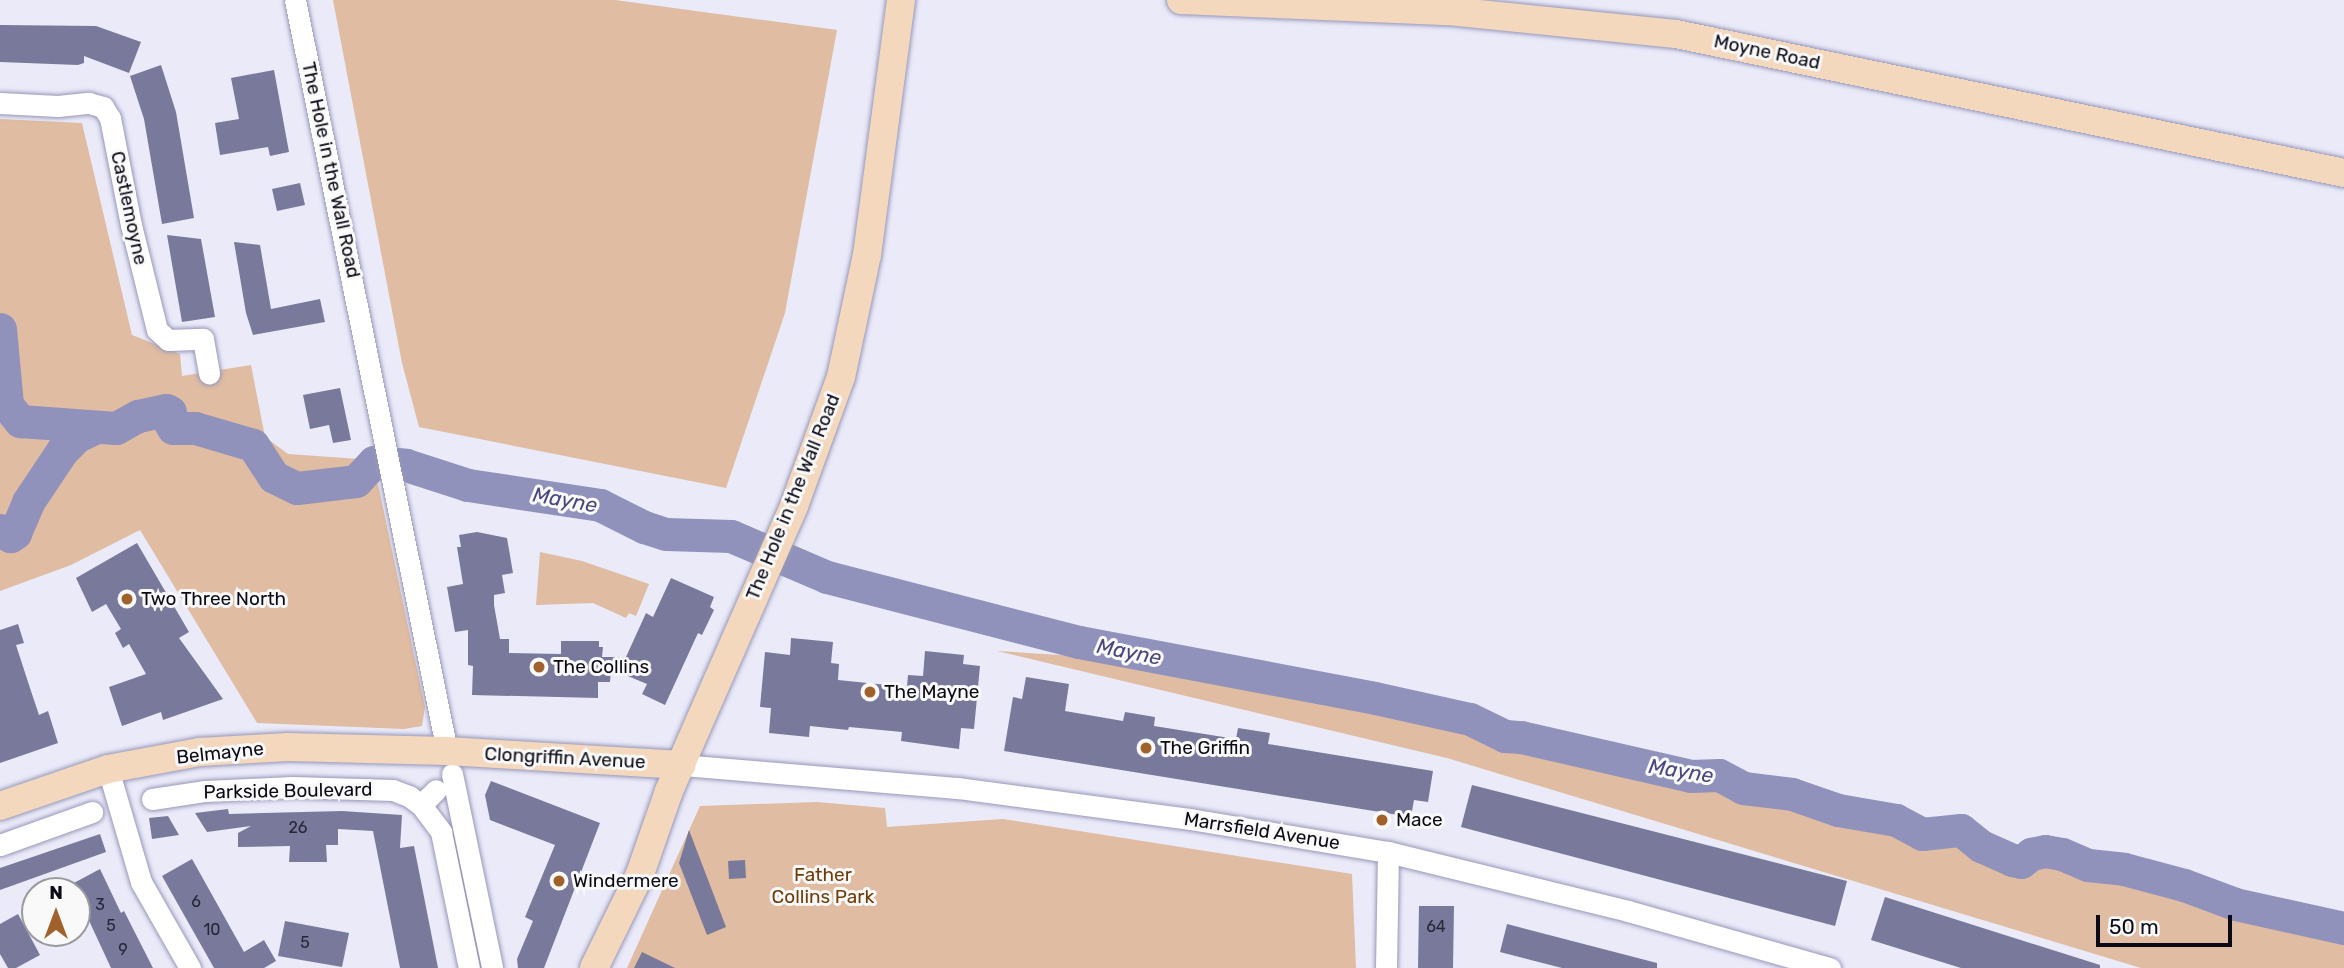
<!DOCTYPE html>
<style>
body{margin:0}
#map{position:relative;width:2344px;height:968px;overflow:hidden;background:#eaeaf9;font-family:Rubik,sans-serif}
div>[style]{position:absolute}
.green>*{inset:0;background:#dfbca2}
.river>*{height:33px;margin:-16.5px;padding:0 16.5px;transform-origin:16.5px;border-radius:16.5px;background:#9192bc}
.building>*{inset:0;background:#797a9b}
.roads{filter:drop-shadow(0 0 2px #9797b9) drop-shadow(0 0 2px #9797b9)}
.street>*{height:21px;margin:-10.5px;padding:0 10.5px;transform-origin:10.5px;border-radius:10.5px;background:#fff}
.secondary>*{height:28px;margin:-14px;padding:0 14px;transform-origin:14px;border-radius:14px;background:#f3d8be}
.dots>*{width:19px;height:19px;translate:-50% -50%;box-sizing:border-box;border:4px solid #f9f9f9;border-radius:50%}
span{translate:-50% -50%;white-space:nowrap;text-align:center;line-height:1.15;-webkit-text-stroke:6px #f9f9f9;paint-order:stroke}
.number-label{font-size:16px;color:#262637}
.number-label span{-webkit-text-stroke-width:0}
.street-label{font-size:19px;color:#0b0a16}
.poi-label{font-size:19px;color:#0b0a16}
.left{translate:0 -50%;text-align:left}
.park-label{font-size:19px;color:#6e3c09}
.water-label{font-size:21px;color:#49467e;font-style:italic}
.north{position:absolute;left:21px;top:877px;width:70px;height:70px;box-sizing:border-box;background:#f9f9f9;border:2px solid #9a999e;border-radius:50%;rotate:0deg;font-size:19px;font-weight:700;line-height:28px;text-align:center;color:#0b0a16}
.north::after{content:'';display:block;margin:auto;width:24px;height:32px;background:#a1612a;clip-path:polygon(50% 0,100% 100%,50% 72%,0 100%)}
.scale{position:absolute;left:2096px;top:915px;width:136px;height:32px;box-sizing:border-box;border:4px solid #0b0a16;border-top:0;padding-left:9px;font-size:21px;line-height:24px;white-space:nowrap;color:#0b0a16;-webkit-text-stroke:5px #f9f9f9;paint-order:stroke}
</style>
<div id="map">
<div class="green">
<i style="clip-path:polygon(333px 0,615px 0,837px 30px,785px 313px,726px 488px,419px 427px,402px 363px)"></i>
<i style="clip-path:polygon(0 119px,82px 123px,132px 335px,180px 354px,182px 376px,251px 365px,265px 437px,288px 454px,373px 460px,425px 707px,422px 726px,404px 729px,257px 723px,140px 530px,71px 565px,0 591px)"></i>
<i style="clip-path:polygon(540px 552px,582px 561px,649px 584px,636px 616px,629px 613px,626px 618px,593px 603px,536px 605px)"></i>
<i style="clip-path:polygon(997px 651px,1091px 657px,1435px 714px,2344px 935px,2344px 968px,2141px 968px,1447px 758px)"></i>
<i style="clip-path:polygon(817px 802px,885px 808px,887px 827px,1003px 819px,1352px 874px,1356px 968px,627px 968px,700px 806px)"></i>
</div>
<div class="river">
<i style="left:0;top:329px;width:76px;rotate:84.7deg"></i>
<i style="left:7px;top:405px;width:21px;rotate:51deg"></i>
<i style="left:20px;top:421px;width:96px;rotate:4.2deg"></i>
<i style="left:116px;top:428px;width:25px;rotate:-29deg"></i>
<i style="left:138px;top:416px;width:29px;rotate:-12deg"></i>
<i style="left:166px;top:410px;width:4px;rotate:27deg"></i>
<i style="left:170px;top:412px;width:9px;rotate:96deg"></i>
<i style="left:169px;top:421px;width:8px;rotate:60deg"></i>
<i style="left:173px;top:428px;width:22px"></i>
<i style="left:195px;top:428px;width:60px;rotate:16.3deg"></i>
<i style="left:253px;top:445px;width:38px;rotate:57deg"></i>
<i style="left:274px;top:477px;width:25px;rotate:26deg"></i>
<i style="left:297px;top:488px;width:59px;rotate:-6.8deg"></i>
<i style="left:356px;top:481px;width:26px;rotate:-47deg"></i>
<i style="left:374px;top:462px;width:32px;rotate:5deg"></i>
<i style="left:406px;top:465px;width:65px;rotate:17.9deg"></i>
<i style="left:468px;top:485px;width:134px;rotate:8.6deg"></i>
<i style="left:600px;top:505px;width:49px;rotate:26.6deg"></i>
<i style="left:644px;top:527px;width:23px;rotate:18deg"></i>
<i style="left:666px;top:534px;width:65px;rotate:1.8deg"></i>
<i style="left:731px;top:536px;width:104px;rotate:23.1deg"></i>
<i style="left:827px;top:577px;width:260px;rotate:14.5deg"></i>
<i style="left:1079px;top:642px;width:301px;rotate:10.7deg"></i>
<i style="left:1375px;top:698px;width:97px;rotate:12.5deg"></i>
<i style="left:1470px;top:719px;width:39px;rotate:26deg"></i>
<i style="left:1505px;top:736px;width:16px;rotate:4deg"></i>
<i style="left:1521px;top:737px;width:174px;rotate:12.9deg"></i>
<i style="left:1691px;top:776px;width:28px;rotate:-2deg"></i>
<i style="left:1719px;top:775px;width:27px;rotate:28deg"></i>
<i style="left:1743px;top:788px;width:49px;rotate:7deg"></i>
<i style="left:1792px;top:794px;width:49px;rotate:19.2deg"></i>
<i style="left:1838px;top:810px;width:59px;rotate:9.8deg"></i>
<i style="left:1896px;top:820px;width:30px;rotate:28deg"></i>
<i style="left:1922px;top:834px;width:39px;rotate:-6deg"></i>
<i style="left:1961px;top:830px;width:26px;rotate:39deg"></i>
<i style="left:1981px;top:846px;width:34px;rotate:24deg"></i>
<i style="left:2012px;top:860px;width:9px;rotate:13deg"></i>
<i style="left:2021px;top:862px;width:13px;rotate:-39deg"></i>
<i style="left:2031px;top:854px;width:14px;rotate:-12deg"></i>
<i style="left:2045px;top:851px;width:17px;rotate:10deg"></i>
<i style="left:2062px;top:854px;width:28px;rotate:23deg"></i>
<i style="left:2088px;top:865px;width:36px;rotate:6deg"></i>
<i style="left:2124px;top:869px;width:62px;rotate:14.9deg"></i>
<i style="left:2184px;top:885px;width:54px;rotate:20.4deg"></i>
<i style="left:2235px;top:904px;width:112px;rotate:12.4deg"></i>
<i style="left:0;top:530px;width:12px;rotate:31deg"></i>
<i style="left:10px;top:536px;width:6px;rotate:-31deg"></i>
<i style="left:15px;top:533px;width:34px;rotate:-67deg"></i>
<i style="left:28px;top:502px;width:61px;rotate:-56.3deg"></i>
<i style="left:62px;top:451px;width:21px;rotate:-45deg"></i>
<i style="left:77px;top:436px;width:19px;rotate:-25deg"></i>
</div>
<div class="building">
<i style="clip-path:polygon(0 25px,96px 26px,141px 42px,129px 73px,84px 56px,84px 63px,78px 65px,0 62px)"></i>
<i style="clip-path:polygon(161px 65px,176px 112px,194px 218px,162px 224px,144px 119px,130px 76px)"></i>
<i style="clip-path:polygon(274px 70px,289px 152px,270px 156px,268px 147px,220px 155px,215px 123px,239px 119px,231px 78px)"></i>
<i style="clip-path:polygon(300px 183px,305px 205px,277px 211px,272px 189px)"></i>
<i style="clip-path:polygon(167px 235px,201px 239px,215px 317px,182px 322px)"></i>
<i style="clip-path:polygon(234px 242px,260px 245px,271px 309px,320px 299px,325px 322px,253px 335px,246px 313px)"></i>
<i style="clip-path:polygon(340px 388px,351px 440px,333px 443px,329px 425px,310px 429px,303px 395px)"></i>
<i style="clip-path:polygon(477px 532px,507px 538px,513px 573px,502px 575px,505px 593px,494px 595px,494px 605px,500px 639px,509px 639px,509px 653px,561px 654px,561px 641px,599px 641px,599px 647px,603px 647px,602px 657px,626px 657px,646px 613px,653px 617px,671px 578px,714px 597px,710px 607px,714px 610px,702px 635px,698px 633px,665px 705px,642px 694px,647px 684px,611px 669px,610px 682px,598px 682px,598px 698px,472px 695px,473px 666px,468px 665px,468px 630px,455px 632px,447px 587px,463px 584px,457px 547px,461px 547px,459px 535px)"></i>
<i style="clip-path:polygon(137px 543px,189px 632px,179px 638px,223px 699px,163px 720px,161px 712px,122px 726px,109px 687px,146px 674px,129px 644px,123px 648px,115px 633px,121px 629px,106px 604px,92px 612px,76px 578px)"></i>
<i style="clip-path:polygon(18px 624px,24px 643px,16px 645px,29px 685px,39px 715px,48px 711px,58px 743px,0 763px,0 630px)"></i>
<i style="clip-path:polygon(791px 638px,833px 642px,831px 663px,839px 664px,838px 680px,907px 687px,908px 675px,923px 676px,925px 651px,964px 655px,963px 664px,980px 666px,974px 729px,961px 728px,959px 749px,901px 741px,902px 732px,849px 727px,848px 730px,810px 726px,809px 737px,769px 733px,771px 708px,760px 707px,765px 652px,790px 655px)"></i>
<i style="clip-path:polygon(1026px 677px,1069px 684px,1065px 711px,1123px 721px,1125px 712px,1155px 717px,1154px 726px,1236px 739px,1238px 728px,1270px 733px,1268px 744px,1433px 771px,1428px 802px,1414px 800px,1411px 817px,1004px 751px,1013px 697px,1022px 699px)"></i>
<i style="clip-path:polygon(491px 781px,600px 823px,544px 968px,518px 968px,517px 959px,533px 921px,525px 917px,555px 845px,490px 820px,485px 795px)"></i>
<i style="clip-path:polygon(1472px 785px,1847px 881px,1835px 926px,1461px 827px)"></i>
<i style="clip-path:polygon(228px 809px,229px 814px,342px 811px,402px 815px,400px 848px,414px 846px,438px 968px,400px 968px,373px 831px,338px 829px,338px 845px,326px 845px,327px 862px,289px 862px,290px 846px,238px 847px,238px 833px,251px 826px,207px 832px,195px 813px)"></i>
<i style="clip-path:polygon(168px 816px,179px 835px,152px 839px,149px 818px)"></i>
<i style="clip-path:polygon(689px 830px,726px 927px,707px 935px,679px 863px)"></i>
<i style="clip-path:polygon(100px 834px,106px 852px,0 890px,0 868px)"></i>
<i style="clip-path:polygon(192px 859px,244px 952px,264px 940px,276px 961px,264px 968px,214px 968px,162px 876px)"></i>
<i style="clip-path:polygon(745px 860px,746px 878px,729px 879px,728px 861px)"></i>
<i style="clip-path:polygon(100px 869px,121px 913px,124px 911px,153px 968px,111px 968px,72px 884px)"></i>
<i style="clip-path:polygon(1885px 897px,2100px 965px,2100px 968px,1961px 968px,1871px 940px)"></i>
<i style="clip-path:polygon(1419px 906px,1454px 906px,1453px 968px,1418px 968px)"></i>
<i style="clip-path:polygon(18px 914px,40px 955px,16px 968px,8px 968px,0 954px,0 924px)"></i>
<i style="clip-path:polygon(285px 921px,349px 933px,342px 967px,278px 956px)"></i>
<i style="clip-path:polygon(1507px 924px,1657px 963px,1657px 968px,1562px 968px,1500px 952px)"></i>
<i style="clip-path:polygon(642px 952px,675px 968px,634px 968px)"></i>
</div>
<div class="roads">
<div class="street">
<i style="left:295px;top:0;width:766px;rotate:78.56deg"></i>
<i style="left:0;top:103px;width:58px;rotate:3deg"></i>
<i style="left:58px;top:106px;width:31px;rotate:-6deg"></i>
<i style="left:89px;top:103px;width:15px;rotate:16deg"></i>
<i style="left:103px;top:107px;width:13px;rotate:58deg"></i>
<i style="left:110px;top:118px;width:109px;rotate:78.9deg"></i>
<i style="left:131px;top:225px;width:108px;rotate:76.1deg"></i>
<i style="left:157px;top:330px;width:15px;rotate:42deg"></i>
<i style="left:168px;top:340px;width:35px;rotate:-2deg"></i>
<i style="left:203px;top:339px;width:35px;rotate:80deg"></i>
<i style="left:682px;top:765px;width:277px;rotate:4.8deg"></i>
<i style="left:958px;top:788px;width:234px;rotate:7.6deg"></i>
<i style="left:1190px;top:819px;width:201px;rotate:9.5deg"></i>
<i style="left:1388px;top:852px;width:247px;rotate:13.8deg"></i>
<i style="left:1628px;top:911px;width:210px;rotate:15.8deg"></i>
<i style="left:108px;top:769px;width:118px;rotate:73.7deg"></i>
<i style="left:141px;top:882px;width:99px;rotate:60.3deg"></i>
<i style="left:452px;top:774px;width:198px;rotate:78.3deg"></i>
<i style="left:152px;top:799px;width:54px;rotate:-8.6deg"></i>
<i style="left:205px;top:791px;width:88px;rotate:-2.6deg"></i>
<i style="left:293px;top:787px;width:100px;rotate:1.7deg"></i>
<i style="left:393px;top:790px;width:17px;rotate:21deg"></i>
<i style="left:409px;top:796px;width:15px;rotate:37deg"></i>
<i style="left:421px;top:805px;width:34px;rotate:53deg"></i>
<i style="left:441px;top:832px;width:139px;rotate:78.4deg"></i>
<i style="left:421px;top:805px;width:21px;rotate:-45deg"></i>
<i style="left:0;top:845px;width:98px;rotate:-19.7deg"></i>
<i style="left:1386px;top:968px;width:116px;rotate:-89deg"></i>
</div>
<div class="secondary">
<i style="left:1181px;top:0;width:268px;rotate:2.4deg"></i>
<i style="left:1449px;top:11px;width:228px;rotate:5.8deg"></i>
<i style="left:1676px;top:34px;width:682px;rotate:11.75deg"></i>
<i style="left:0;top:806px;width:114px;rotate:-18.9deg"></i>
<i style="left:108px;top:769px;width:93px;rotate:-10.6deg"></i>
<i style="left:199px;top:752px;width:89px;rotate:-3.2deg"></i>
<i style="left:288px;top:747px;width:159px;rotate:1.4deg"></i>
<i style="left:447px;top:751px;width:235px;rotate:3.4deg"></i>
<i style="left:594px;top:968px;width:105px;rotate:-63.9deg"></i>
<i style="left:640px;top:874px;width:88px;rotate:-70.7deg"></i>
<i style="left:669px;top:791px;width:311px;rotate:-66.3deg"></i>
<i style="left:794px;top:506px;width:137px;rotate:-70deg"></i>
<i style="left:841px;top:377px;width:125px;rotate:-78deg"></i>
<i style="left:867px;top:255px;width:257px;rotate:-82.4deg"></i>
</div>
</div>
<div class="dots">
<i style="left:127px;top:599px;background:#a1612a"></i>
<i style="left:539px;top:667px;background:#a1612a"></i>
<i style="left:870px;top:692px;background:#a1612a"></i>
<i style="left:1146px;top:748px;background:#a1612a"></i>
<i style="left:1382px;top:820px;background:#a1612a"></i>
<i style="left:559px;top:881px;background:#a1612a"></i>
</div>
<div class="number-label">
<span style="left:298px;top:828px">26</span>
<span style="left:196px;top:902px">6</span>
<span style="left:100px;top:905px">3</span>
<span style="left:111px;top:926px">5</span>
<span style="left:1436px;top:927px">64</span>
<span style="left:212px;top:930px">10</span>
<span style="left:305px;top:943px">5</span>
<span style="left:123px;top:950px">9</span>
</div>
<div class="street-label">
<span style="left:1767px;top:52px;rotate:12deg">Moyne Road</span>
<span style="left:331px;top:170px;rotate:78deg">The Hole in the Wall Road</span>
<span style="left:129px;top:208px;rotate:78deg">Castlemoyne</span>
<span style="left:793px;top:497px;rotate:-68deg">The Hole in the Wall Road</span>
<span style="left:220px;top:753px;rotate:-6deg">Belmayne</span>
<span style="left:565px;top:758px;rotate:3deg">Clongriffin Avenue</span>
<span style="left:288px;top:791px;rotate:-1deg">Parkside Boulevard</span>
<span style="left:1262px;top:831px;rotate:9deg">Marrsfield Avenue</span>
</div>
<div class="poi-label">
<span class="left" style="left:141px;top:599px">Two Three North</span>
<span class="left" style="left:553px;top:667px">The Collins</span>
<span class="left" style="left:884px;top:692px">The Mayne</span>
<span class="left" style="left:1160px;top:748px">The Griffin</span>
<span class="left" style="left:1396px;top:820px">Mace</span>
<span class="left" style="left:573px;top:881px">Windermere</span>
</div>
<div class="park-label">
<span style="left:823px;top:886px">Father<br>Collins Park</span>
</div>
<div class="water-label">
<span style="left:565px;top:500px;rotate:10deg">Mayne</span>
<span style="left:1129px;top:652px;rotate:11deg">Mayne</span>
<span style="left:1681px;top:771px;rotate:9deg">Mayne</span>
</div>
<div class="north">N</div>
<div class="scale">50 m</div>
</div>
